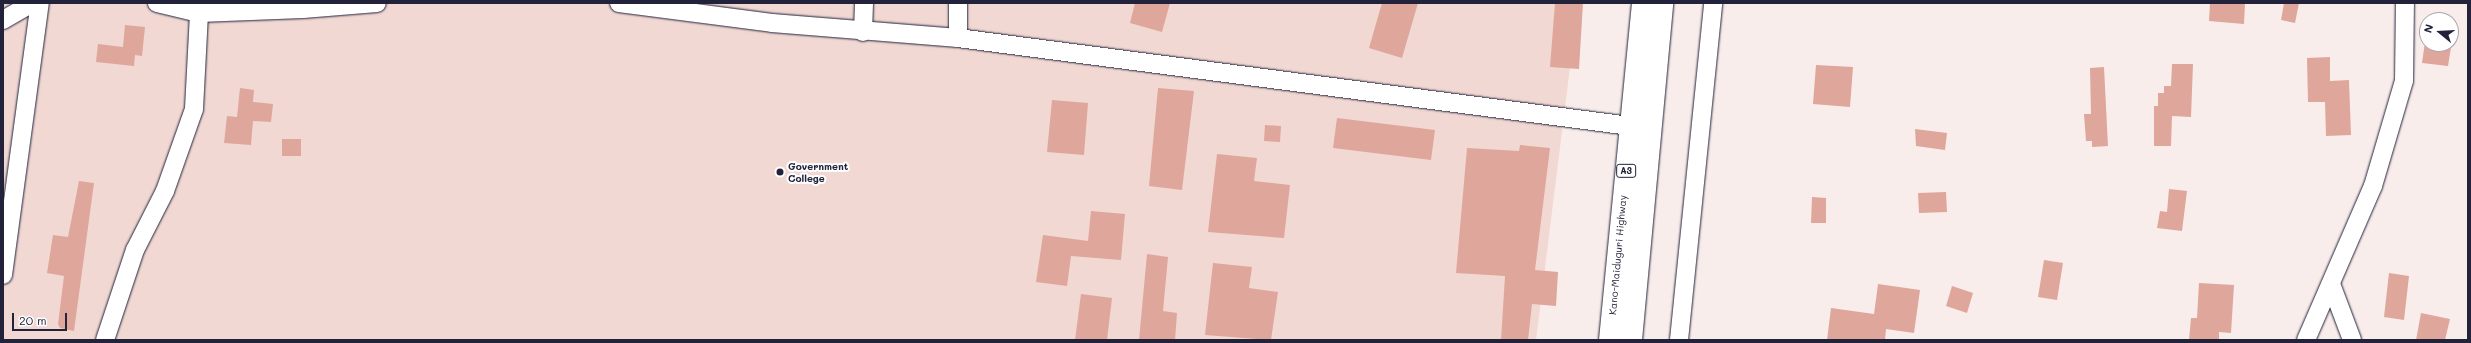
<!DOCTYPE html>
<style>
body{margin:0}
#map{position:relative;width:2471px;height:343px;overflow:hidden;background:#f9edeb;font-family:Mali,sans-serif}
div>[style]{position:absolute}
.built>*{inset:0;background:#f1d8d3}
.building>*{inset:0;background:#dfa69b}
.roads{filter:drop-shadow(0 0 1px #22223b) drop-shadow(0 0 1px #22223b)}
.minor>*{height:18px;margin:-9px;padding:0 9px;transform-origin:9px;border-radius:9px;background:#fff}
.highway>*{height:22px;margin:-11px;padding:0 11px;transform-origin:11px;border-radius:11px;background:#fff}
.dots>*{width:11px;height:11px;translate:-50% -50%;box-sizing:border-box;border:2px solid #fff;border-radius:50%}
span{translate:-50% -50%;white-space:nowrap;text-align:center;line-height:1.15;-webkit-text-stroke:4px #fff;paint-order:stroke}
.shield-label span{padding:1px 3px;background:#fff;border:1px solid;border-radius:3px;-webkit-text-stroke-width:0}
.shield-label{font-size:9px;color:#22223b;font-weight:700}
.poi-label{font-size:10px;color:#22223b;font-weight:700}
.left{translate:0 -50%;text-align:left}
.street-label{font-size:10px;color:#22223b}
.frame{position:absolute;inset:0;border:4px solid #22223b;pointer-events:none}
.north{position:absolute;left:2419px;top:12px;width:40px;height:40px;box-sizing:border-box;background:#fff;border:1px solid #a7a7b1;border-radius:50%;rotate:288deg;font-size:11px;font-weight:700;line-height:16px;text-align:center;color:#22223b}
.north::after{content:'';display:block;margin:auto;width:14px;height:18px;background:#22223b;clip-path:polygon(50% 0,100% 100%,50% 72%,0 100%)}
.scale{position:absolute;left:12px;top:313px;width:55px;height:18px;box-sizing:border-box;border:2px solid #22223b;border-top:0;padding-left:5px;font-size:12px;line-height:14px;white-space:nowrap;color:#22223b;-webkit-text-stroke:3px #fff;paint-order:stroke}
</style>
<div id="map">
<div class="built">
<i style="clip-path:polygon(3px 3px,1578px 3px,1536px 340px,3px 340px)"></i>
</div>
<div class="building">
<i style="clip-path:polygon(1135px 3px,1170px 3px,1162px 32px,1130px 23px)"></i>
<i style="clip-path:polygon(1382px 3px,1418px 3px,1402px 58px,1369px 48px)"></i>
<i style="clip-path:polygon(1555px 3px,1583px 3px,1579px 69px,1550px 67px)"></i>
<i style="clip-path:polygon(2210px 3px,2245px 3px,2244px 24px,2209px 21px)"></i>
<i style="clip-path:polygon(2284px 3px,2299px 3px,2295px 23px,2281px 20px)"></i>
<i style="clip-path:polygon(2451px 22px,2455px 23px,2448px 66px,2422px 63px,2427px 28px,2427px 44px,2451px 44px)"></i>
<i style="clip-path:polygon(125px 25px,145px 27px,142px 56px,135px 55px,134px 66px,96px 62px,98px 44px,123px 47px)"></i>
<i style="clip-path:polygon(2330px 57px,2330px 81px,2349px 80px,2351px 135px,2326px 136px,2325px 102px,2308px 102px,2307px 58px)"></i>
<i style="clip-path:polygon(2172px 64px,2193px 64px,2191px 117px,2172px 116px,2171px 146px,2154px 146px,2154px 106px,2158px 106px,2158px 93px,2164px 93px,2164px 86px,2171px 86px)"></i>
<i style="clip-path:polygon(1816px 65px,1853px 67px,1850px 107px,1813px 104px)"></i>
<i style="clip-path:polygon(2104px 67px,2108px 146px,2092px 147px,2092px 141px,2086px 141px,2084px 114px,2091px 114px,2090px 68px)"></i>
<i style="clip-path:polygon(240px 88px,254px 90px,253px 102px,273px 104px,271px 122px,253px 121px,251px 145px,224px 143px,227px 116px,237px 117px)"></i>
<i style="clip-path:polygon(1158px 88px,1194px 91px,1182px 190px,1149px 186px)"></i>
<i style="clip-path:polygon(1052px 100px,1088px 103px,1084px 155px,1047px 152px)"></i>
<i style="clip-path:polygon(1337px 118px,1435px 130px,1431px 160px,1333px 148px)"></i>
<i style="clip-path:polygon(1265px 125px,1281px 126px,1280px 142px,1264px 141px)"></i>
<i style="clip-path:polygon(1915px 129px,1947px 133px,1945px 150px,1916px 146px)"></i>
<i style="clip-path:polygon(282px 139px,301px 139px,301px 156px,282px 156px)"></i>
<i style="clip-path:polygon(1520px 145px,1550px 148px,1535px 270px,1558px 272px,1556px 306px,1532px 304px,1528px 340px,1501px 340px,1505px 276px,1456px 273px,1467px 148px,1519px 151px)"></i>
<i style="clip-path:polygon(1217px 154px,1257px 158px,1254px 181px,1290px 185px,1284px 238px,1208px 232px)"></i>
<i style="clip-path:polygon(79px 181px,94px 183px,74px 331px,60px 328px,58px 324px,64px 276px,47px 273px,53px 235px,68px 237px)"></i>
<i style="clip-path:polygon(2169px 189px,2187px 191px,2182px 231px,2157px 228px,2160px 211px,2167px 212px)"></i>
<i style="clip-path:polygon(1946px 192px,1947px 212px,1919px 213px,1918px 193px)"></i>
<i style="clip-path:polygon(1812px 197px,1826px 198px,1826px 223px,1811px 223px)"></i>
<i style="clip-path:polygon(1091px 211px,1125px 214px,1121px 260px,1071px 256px,1067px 286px,1036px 282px,1043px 235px,1088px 241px)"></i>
<i style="clip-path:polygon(1147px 254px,1168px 257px,1163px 311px,1177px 313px,1175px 340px,1139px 340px)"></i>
<i style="clip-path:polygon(2044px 260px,2063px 263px,2057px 300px,2038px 297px)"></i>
<i style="clip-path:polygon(1213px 263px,1252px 267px,1249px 288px,1278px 292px,1271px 340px,1205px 335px)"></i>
<i style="clip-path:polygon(2389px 273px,2409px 276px,2404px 320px,2384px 317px)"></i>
<i style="clip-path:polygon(2199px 283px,2234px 285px,2231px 333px,2219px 332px,2219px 340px,2189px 340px,2191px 318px,2197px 318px)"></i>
<i style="clip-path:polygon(1878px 284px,1920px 290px,1914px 333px,1886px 329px,1885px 340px,1827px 340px,1831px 308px,1874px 314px)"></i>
<i style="clip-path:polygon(1952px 286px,1973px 293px,1967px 313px,1946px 306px)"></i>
<i style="clip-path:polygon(1081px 294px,1112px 298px,1107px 340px,1075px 340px)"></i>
<i style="clip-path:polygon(2421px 313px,2450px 319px,2445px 340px,2416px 340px)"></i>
</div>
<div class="roads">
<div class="minor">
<i style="left:157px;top:3px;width:43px;rotate:13.4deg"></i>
<i style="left:199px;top:13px;width:104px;rotate:-2.2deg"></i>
<i style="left:303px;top:9px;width:74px;rotate:-4.6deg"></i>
<i style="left:619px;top:3px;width:154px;rotate:7.4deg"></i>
<i style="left:772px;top:23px;width:187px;rotate:4.6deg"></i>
<i style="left:958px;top:38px;width:678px;rotate:7.46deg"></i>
<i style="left:958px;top:3px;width:35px;rotate:90deg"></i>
<i style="left:3px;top:20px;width:34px;rotate:-30deg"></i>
<i style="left:863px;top:32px;width:29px;rotate:-88deg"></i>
<i style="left:3px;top:275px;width:275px;rotate:-82.3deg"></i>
<i style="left:2331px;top:284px;width:60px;rotate:69.4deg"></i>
<i style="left:105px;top:340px;width:95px;rotate:-71.6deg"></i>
<i style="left:135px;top:250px;width:66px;rotate:-63deg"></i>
<i style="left:165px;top:191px;width:87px;rotate:-70.5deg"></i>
<i style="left:194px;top:109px;width:96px;rotate:-87deg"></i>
<i style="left:1679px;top:340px;width:339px;rotate:-84.2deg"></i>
<i style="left:2306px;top:340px;width:168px;rotate:-66.5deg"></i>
<i style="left:2373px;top:186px;width:109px;rotate:-73.6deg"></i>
<i style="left:2404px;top:81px;width:78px;rotate:-89.3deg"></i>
</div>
<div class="highway">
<i style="left:1610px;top:340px;width:339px;rotate:-84.4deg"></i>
<i style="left:1631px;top:340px;width:338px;rotate:-84.7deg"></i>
</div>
</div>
<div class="dots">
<i style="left:780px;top:172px;background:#22223b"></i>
</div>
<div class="shield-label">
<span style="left:1626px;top:171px">A3</span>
</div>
<div class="poi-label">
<span class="left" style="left:788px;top:172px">Government<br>College</span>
</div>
<div class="street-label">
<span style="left:1618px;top:255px;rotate:-85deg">Kano-Maiduguri Highway</span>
</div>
<div class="frame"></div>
<div class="north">N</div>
<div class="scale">20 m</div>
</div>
